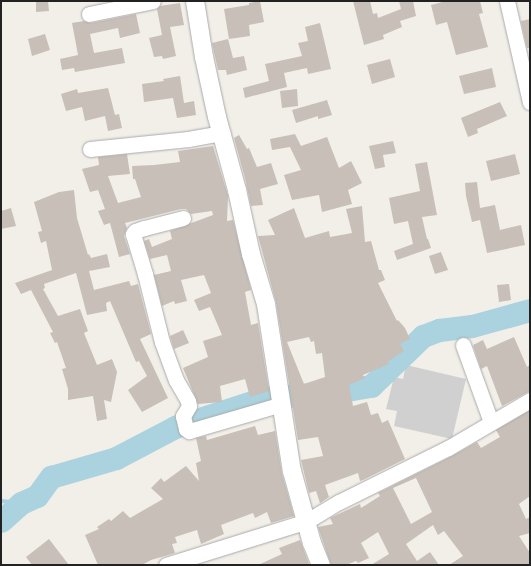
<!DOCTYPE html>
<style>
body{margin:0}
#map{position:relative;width:531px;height:566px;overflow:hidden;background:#f2efe9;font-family:"Roboto Condensed",sans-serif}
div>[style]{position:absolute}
.religious>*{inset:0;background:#d0d0d0}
.stream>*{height:4px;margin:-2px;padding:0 2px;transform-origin:2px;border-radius:2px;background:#aad3df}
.river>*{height:23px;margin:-11.5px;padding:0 11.5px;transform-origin:11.5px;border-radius:11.5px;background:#aad3df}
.building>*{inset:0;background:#c7bfb8}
.roads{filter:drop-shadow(0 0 1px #a9a9a9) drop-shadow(0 0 1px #a9a9a9)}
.minor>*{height:15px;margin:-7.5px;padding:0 7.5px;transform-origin:7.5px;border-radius:7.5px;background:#fff}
.tertiary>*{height:18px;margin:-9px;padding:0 9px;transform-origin:9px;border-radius:9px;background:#fff}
span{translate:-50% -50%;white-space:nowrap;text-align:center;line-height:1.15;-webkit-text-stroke:3.5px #fff;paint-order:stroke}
.frame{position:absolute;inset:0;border:2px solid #222;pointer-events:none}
</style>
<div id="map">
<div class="religious">
<i style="clip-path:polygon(406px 365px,466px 379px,452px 439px,394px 426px,397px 411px,386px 409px,394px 377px,403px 379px)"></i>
</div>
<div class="stream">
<i style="left:1px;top:501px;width:20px;rotate:6deg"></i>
</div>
<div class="river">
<i style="left:1px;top:521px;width:27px;rotate:-42deg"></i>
<i style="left:21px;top:503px;width:17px;rotate:-24deg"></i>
<i style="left:37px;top:496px;width:24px;rotate:-54deg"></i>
<i style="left:51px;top:477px;width:68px;rotate:-16.3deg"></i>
<i style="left:116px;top:458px;width:67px;rotate:-27.7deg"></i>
<i style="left:175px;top:427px;width:94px;rotate:-18deg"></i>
<i style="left:264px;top:398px;width:72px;rotate:-4.8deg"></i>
<i style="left:336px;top:392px;width:36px;rotate:-10deg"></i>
<i style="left:371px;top:386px;width:72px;rotate:-43.9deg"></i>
<i style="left:423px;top:336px;width:17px;rotate:-21deg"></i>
<i style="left:439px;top:330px;width:33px;rotate:-7deg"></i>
<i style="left:472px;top:326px;width:60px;rotate:-15.4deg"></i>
</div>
<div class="building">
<i style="clip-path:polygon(36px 1px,48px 1px,49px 11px,36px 12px)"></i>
<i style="clip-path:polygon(260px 1px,264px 22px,249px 25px,250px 36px,229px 39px,224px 9px,249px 5px,249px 3px)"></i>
<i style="clip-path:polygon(353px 1px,370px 1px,373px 14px,377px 13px,378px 18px,401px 9px,399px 1px,413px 1px,416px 16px,400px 21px,402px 27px,383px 35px,384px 39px,364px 45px)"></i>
<i style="clip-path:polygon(446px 1px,480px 1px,483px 13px,479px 14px,488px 47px,456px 55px,447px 22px,436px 25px,431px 5px)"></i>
<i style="clip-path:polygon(180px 3px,184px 25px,170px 27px,176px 56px,163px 59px,162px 56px,154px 57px,149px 38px,162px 35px,157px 9px,160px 6px)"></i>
<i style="clip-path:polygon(136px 14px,140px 33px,120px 38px,118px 28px,90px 34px,94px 53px,122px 48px,125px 63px,75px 72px,74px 68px,62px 70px,60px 59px,78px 55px,72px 23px,84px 21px,91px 23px)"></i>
<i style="clip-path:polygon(530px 19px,530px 48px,527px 48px,521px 21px)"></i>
<i style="clip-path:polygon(320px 23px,331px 69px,308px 74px,307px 68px,284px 73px,287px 87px,245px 98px,243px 88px,269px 81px,265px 64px,302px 56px,298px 43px,308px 41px,305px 27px)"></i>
<i style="clip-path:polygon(45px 34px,50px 50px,32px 56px,28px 39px)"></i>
<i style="clip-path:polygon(228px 39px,233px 58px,244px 56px,247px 70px,227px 75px,226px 70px,218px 70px,212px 43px)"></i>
<i style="clip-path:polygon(390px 59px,395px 77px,372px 84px,367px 65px)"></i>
<i style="clip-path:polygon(492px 68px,496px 87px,464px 94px,459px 76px)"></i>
<i style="clip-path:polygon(180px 76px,184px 103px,194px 101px,196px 115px,177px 118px,173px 98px,144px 102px,142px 84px,164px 81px,163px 79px)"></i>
<i style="clip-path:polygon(108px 88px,115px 115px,119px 114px,122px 128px,108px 131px,105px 116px,85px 121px,82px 107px,66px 111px,61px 94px,77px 89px,78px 93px)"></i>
<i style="clip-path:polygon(297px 89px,298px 106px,282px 108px,280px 91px)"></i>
<i style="clip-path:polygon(327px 100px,332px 115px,318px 119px,318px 116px,296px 123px,292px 110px)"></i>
<i style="clip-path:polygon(500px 102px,507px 116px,477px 129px,478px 133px,468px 137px,461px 118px)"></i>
<i style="clip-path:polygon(295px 134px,301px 146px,327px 137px,339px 168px,351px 161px,362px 183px,348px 190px,352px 204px,322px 212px,319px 195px,292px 200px,284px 175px,301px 170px,290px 147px,272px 150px,270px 139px)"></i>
<i style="clip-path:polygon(239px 135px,247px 149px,249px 148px,257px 167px,271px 163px,278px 184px,260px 189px,263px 205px,251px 206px,245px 178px,234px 138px)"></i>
<i style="clip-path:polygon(393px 141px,396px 153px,383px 155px,385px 167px,375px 169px,369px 146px)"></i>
<i style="clip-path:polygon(213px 146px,228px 196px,227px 221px,233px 220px,251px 290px,245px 292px,251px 325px,258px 323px,269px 391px,250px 397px,245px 379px,220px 386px,222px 402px,198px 404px,183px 368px,208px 357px,203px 341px,222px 335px,210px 307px,199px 311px,194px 300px,211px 293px,204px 275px,181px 280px,187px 301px,175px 304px,174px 301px,162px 306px,154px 275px,171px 271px,167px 255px,150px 259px,144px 241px,149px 239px,152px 247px,172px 239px,170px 231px,213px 215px,212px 211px,191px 214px,186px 209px,181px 209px,125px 223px,127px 228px,124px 236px,130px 254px,119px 257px,110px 223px,104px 225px,98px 211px,105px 209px,98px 190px,90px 192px,82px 169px,99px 165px,98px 157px,127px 154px,130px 174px,108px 176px,118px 203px,141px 197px,135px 179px,133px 179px,132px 166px,154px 165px,180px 162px,178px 151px)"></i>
<i style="clip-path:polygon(515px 154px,520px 174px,491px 181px,486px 161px)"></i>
<i style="clip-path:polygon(427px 162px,437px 215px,422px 217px,427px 239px,428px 239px,431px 248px,397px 260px,394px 251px,413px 244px,408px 221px,394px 224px,389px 198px,420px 191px,415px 164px)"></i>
<i style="clip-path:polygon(477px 182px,480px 208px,495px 205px,500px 230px,521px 225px,525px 245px,487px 253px,480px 220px,472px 222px,466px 196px,465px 183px)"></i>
<i style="clip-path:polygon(74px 190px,77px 218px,88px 255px,89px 254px,91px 258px,107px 254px,110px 267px,89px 271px,94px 290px,129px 281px,131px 286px,138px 284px,151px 334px,140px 339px,168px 398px,142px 412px,128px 390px,147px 376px,139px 361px,136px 362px,110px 301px,106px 303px,107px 311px,87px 315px,76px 273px,44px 284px,45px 288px,43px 289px,58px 316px,80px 309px,88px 331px,84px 333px,97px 365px,112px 359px,117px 372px,111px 402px,104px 400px,107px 419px,97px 421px,93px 396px,68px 400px,68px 389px,62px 369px,66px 368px,57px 342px,55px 343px,50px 333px,53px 332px,31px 290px,21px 294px,15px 283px,52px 270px,46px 241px,41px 243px,38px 232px,42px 231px,34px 202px,59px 192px)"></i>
<i style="clip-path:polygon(evenodd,362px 206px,365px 242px,371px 241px,379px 270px,381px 270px,385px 280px,378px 283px,397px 321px,398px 320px,405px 328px,410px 339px,400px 344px,404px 351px,387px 362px,389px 364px,363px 375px,365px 378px,349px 385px,353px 406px,367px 402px,371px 415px,378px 413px,382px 423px,388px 420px,405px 459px,363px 480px,360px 481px,358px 473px,325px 485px,329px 497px,320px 503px,316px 491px,309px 493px,301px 460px,323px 456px,318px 437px,298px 440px,276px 302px,258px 236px,275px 235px,268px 220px,294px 208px,305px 238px,329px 231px,330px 237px,352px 233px,346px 209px,362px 206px,309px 337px,311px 342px,314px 341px,316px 354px,322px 353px,325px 377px,304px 384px,287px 342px,309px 337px)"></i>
<i style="clip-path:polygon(11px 208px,16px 226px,1px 229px,1px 211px)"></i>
<i style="clip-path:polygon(441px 252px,448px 270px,435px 274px,429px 256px)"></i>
<i style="clip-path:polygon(509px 284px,511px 300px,499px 302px,497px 285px)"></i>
<i style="clip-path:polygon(183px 330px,189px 343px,174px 349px,170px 336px)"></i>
<i style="clip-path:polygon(514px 337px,527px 367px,530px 365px,530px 391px,502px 406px,487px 366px,481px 369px,473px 345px,483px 340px,487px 349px)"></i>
<i style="clip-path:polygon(evenodd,530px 410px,530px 496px,519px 504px,526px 519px,530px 517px,530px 533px,519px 536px,530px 553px,530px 565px,449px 565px,463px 556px,444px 531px,438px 535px,433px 525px,406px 544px,417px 561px,430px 552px,439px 565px,371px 565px,389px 554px,378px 532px,361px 543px,369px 558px,358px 563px,356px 561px,346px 565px,331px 565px,318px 527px,333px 524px,330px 518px,360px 504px,361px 508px,380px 496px,378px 493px,452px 456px,477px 442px,481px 448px,500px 437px,496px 430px,530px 410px,416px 478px,432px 512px,411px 524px,393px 488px,416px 478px)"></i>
<i style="clip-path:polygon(255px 426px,258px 435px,275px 431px,282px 474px,294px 516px,271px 523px,267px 512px,255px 518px,253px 513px,221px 525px,224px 534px,201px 544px,197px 530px,175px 537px,177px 543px,172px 544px,175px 553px,151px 560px,142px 565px,98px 565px,85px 535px,99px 529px,97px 527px,109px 519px,111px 521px,123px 511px,130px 518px,163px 499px,151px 488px,161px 478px,164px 482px,186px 466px,199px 481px,196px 463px,201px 461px,196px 438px,206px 436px,207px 440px)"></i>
<i style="clip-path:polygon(49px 539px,69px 565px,32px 565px,26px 557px)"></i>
<i style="clip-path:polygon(300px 540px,309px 564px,258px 565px,282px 554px,279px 548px)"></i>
</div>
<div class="roads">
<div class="minor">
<i style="left:507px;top:1px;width:104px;rotate:77.2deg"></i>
<i style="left:89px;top:14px;width:65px;rotate:-11.5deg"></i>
<i style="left:90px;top:149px;width:99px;rotate:-5.8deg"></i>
<i style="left:188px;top:139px;width:35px;rotate:-10deg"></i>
<i style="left:183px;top:218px;width:40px;rotate:165.6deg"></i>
<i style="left:144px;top:228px;width:9px;rotate:162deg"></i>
<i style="left:135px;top:231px;width:4px;rotate:124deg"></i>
<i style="left:133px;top:234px;width:42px;rotate:73.3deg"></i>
<i style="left:145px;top:274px;width:70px;rotate:76deg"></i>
<i style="left:162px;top:342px;width:40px;rotate:69.8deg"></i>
<i style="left:176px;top:380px;width:24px;rotate:60deg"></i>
<i style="left:188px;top:401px;width:5px;rotate:79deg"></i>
<i style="left:189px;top:406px;width:12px;rotate:121deg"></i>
<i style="left:183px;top:416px;width:13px;rotate:77deg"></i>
<i style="left:186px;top:429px;width:4px;rotate:34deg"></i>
<i style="left:189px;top:431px;width:97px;rotate:-16.2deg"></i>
<i style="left:463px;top:345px;width:82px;rotate:70deg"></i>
<i style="left:166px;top:565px;width:148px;rotate:-17.3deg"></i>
<i style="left:307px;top:521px;width:37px;rotate:-31deg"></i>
<i style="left:339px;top:502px;width:122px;rotate:-26.4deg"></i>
<i style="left:448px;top:448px;width:95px;rotate:-30.3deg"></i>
</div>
<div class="tertiary">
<i style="left:195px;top:1px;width:57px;rotate:80.9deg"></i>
<i style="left:204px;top:57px;width:61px;rotate:77.8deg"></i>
<i style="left:217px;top:117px;width:76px;rotate:74.7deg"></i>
<i style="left:237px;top:190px;width:66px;rotate:77.7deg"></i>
<i style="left:251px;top:254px;width:52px;rotate:73.3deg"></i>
<i style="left:266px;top:304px;width:169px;rotate:81.2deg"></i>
<i style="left:292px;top:471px;width:75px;rotate:74.5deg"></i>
<i style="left:312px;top:543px;width:24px;rotate:68deg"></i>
</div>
</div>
<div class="frame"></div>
</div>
